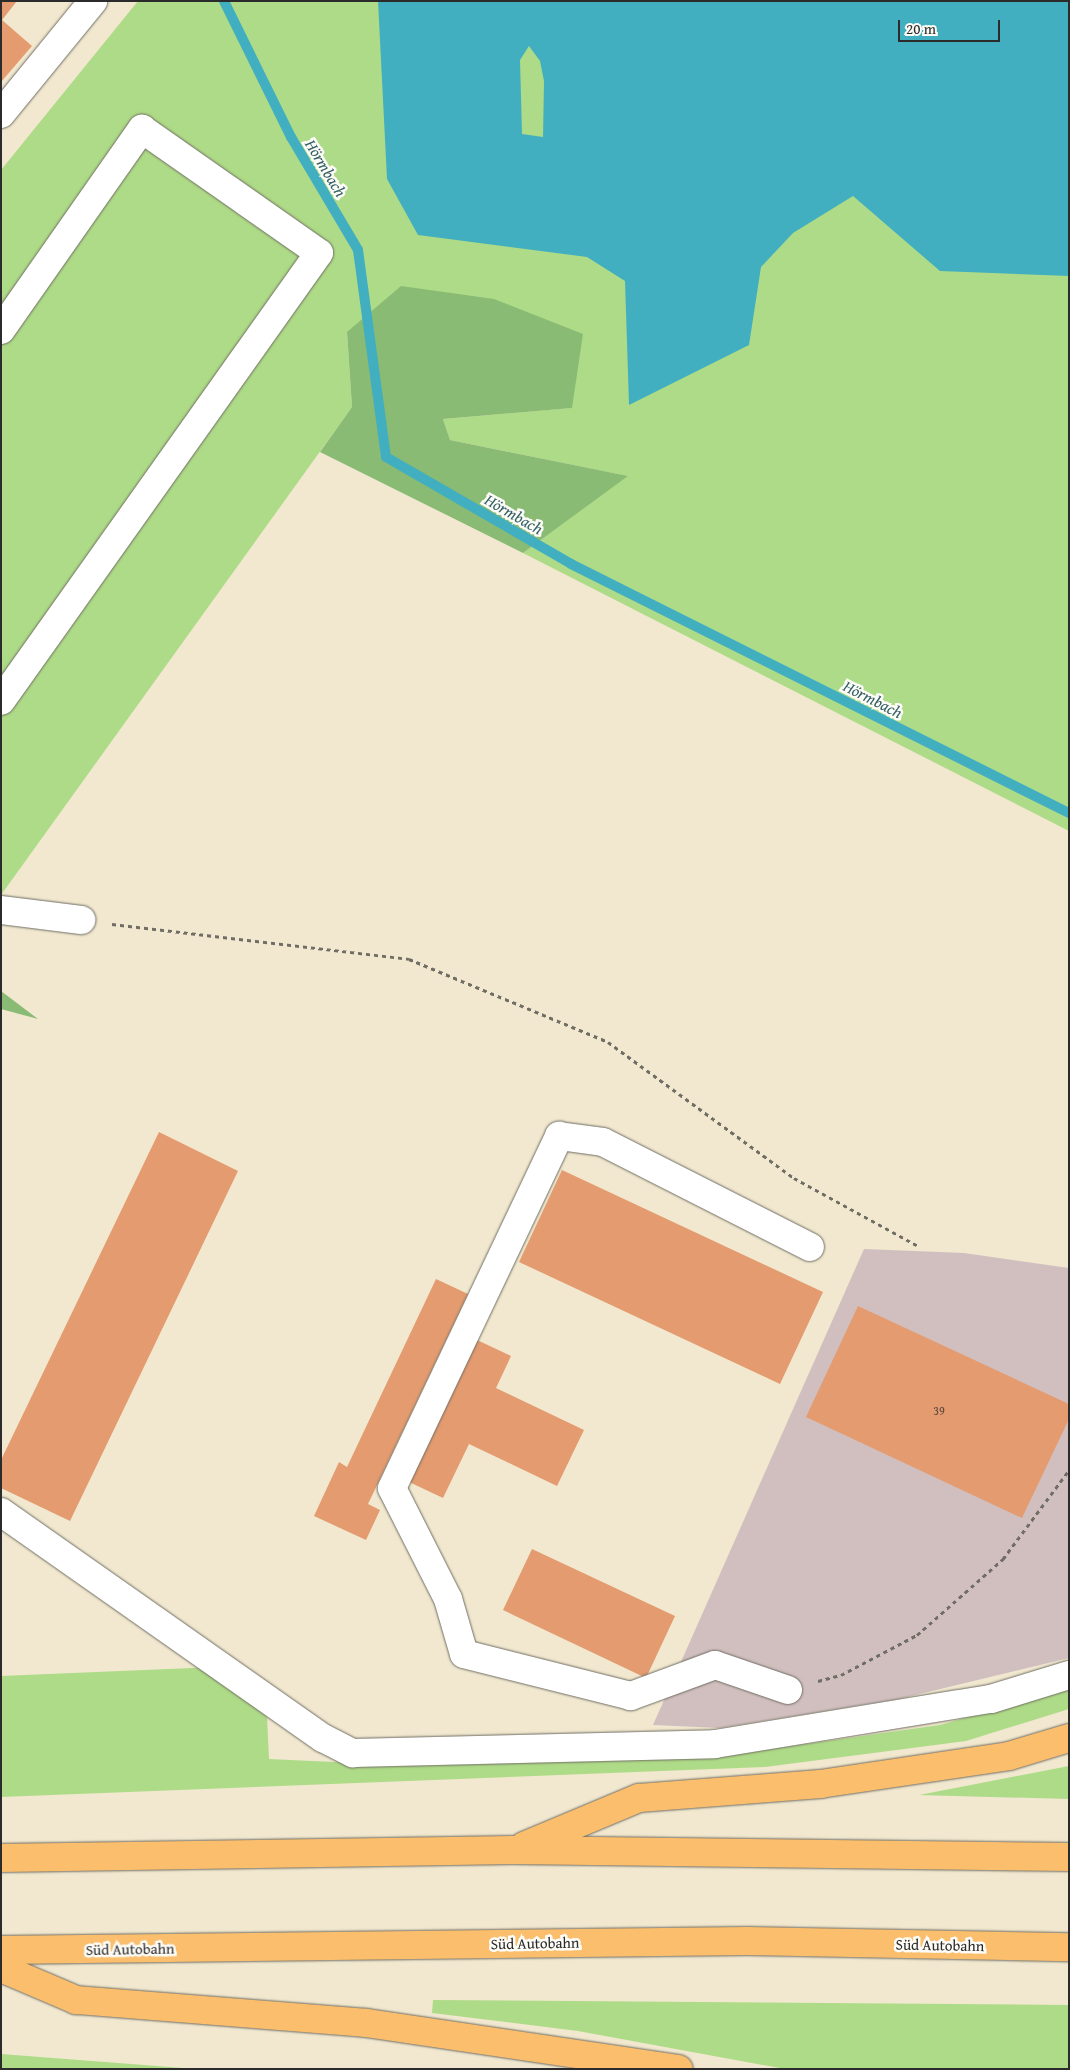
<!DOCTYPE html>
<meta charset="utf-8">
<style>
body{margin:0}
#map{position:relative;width:1070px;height:2070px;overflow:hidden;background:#f1e8cf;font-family:"Gentium Book Plus",serif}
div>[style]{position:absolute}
.industrial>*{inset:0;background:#d1bfbf}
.green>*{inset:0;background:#aedb87}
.forest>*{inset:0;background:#8abb74}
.water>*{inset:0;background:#42afc0}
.stream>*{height:10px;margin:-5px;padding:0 5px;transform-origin:5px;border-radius:5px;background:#42afc0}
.building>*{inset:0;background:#e39b6f}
.path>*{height:3px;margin-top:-1.5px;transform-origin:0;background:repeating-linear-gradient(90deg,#706d64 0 4px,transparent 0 8px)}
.roads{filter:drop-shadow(0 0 1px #706d64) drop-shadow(0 0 1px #706d64)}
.minor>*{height:28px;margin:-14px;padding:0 14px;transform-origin:14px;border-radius:14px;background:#fff}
.highway>*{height:28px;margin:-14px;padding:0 14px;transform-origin:14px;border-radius:14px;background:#fabe6d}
span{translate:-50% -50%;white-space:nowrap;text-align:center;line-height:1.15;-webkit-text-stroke:5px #fdfcf7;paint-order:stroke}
.number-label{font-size:12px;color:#59473c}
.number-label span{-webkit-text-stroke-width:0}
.street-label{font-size:15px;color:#2b2b2b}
.water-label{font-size:16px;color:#346067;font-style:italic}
.frame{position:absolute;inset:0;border:2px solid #2b2b2b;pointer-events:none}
.scale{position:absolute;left:898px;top:20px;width:102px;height:22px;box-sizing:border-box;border:2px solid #2b2b2b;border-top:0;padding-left:6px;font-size:15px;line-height:18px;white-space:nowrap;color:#2b2b2b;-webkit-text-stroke:4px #fdfcf7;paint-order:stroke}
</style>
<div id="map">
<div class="industrial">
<i style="clip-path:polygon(864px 1249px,964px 1253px,1069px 1268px,1069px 1658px,899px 1699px,720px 1728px,653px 1725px)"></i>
</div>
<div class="green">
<i style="clip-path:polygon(138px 1px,1069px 1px,1069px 831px,523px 553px,627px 476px,450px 440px,443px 419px,571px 408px,347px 332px,352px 407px,1px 895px,1px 170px)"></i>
<i style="clip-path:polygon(216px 1667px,267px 1717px,269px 1759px,398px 1765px,736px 1754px,940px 1725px,1069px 1688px,1069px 1709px,966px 1741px,765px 1767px,1px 1797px,1px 1676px)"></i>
<i style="clip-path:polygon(1069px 1766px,1069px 1799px,919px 1795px)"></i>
<i style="clip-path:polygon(433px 2000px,1069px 2005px,1069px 2069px,785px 2069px,578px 2031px,432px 2013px)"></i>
<i style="clip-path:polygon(1px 2054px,183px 2068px,191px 2069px,1px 2069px)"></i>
</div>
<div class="forest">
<i style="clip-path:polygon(401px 286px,494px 299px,583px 334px,572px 408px,443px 419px,450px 440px,628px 476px,523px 553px,320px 452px,352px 407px,347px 332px)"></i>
<i style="clip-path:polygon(1px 991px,38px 1019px,1px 1009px)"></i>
</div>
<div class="water">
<i style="clip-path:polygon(evenodd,378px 1px,1069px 1px,1069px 276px,940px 271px,853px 196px,793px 233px,761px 267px,749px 345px,629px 405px,625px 281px,587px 257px,418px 235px,387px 179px,378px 1px,529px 46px,540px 61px,544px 81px,543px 137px,522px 134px,520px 60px,529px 46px)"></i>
</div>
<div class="stream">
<i style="left:224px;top:1px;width:152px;rotate:63.8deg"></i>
<i style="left:291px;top:137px;width:131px;rotate:59.3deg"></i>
<i style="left:358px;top:250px;width:209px;rotate:82.3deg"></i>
<i style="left:386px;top:457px;width:214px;rotate:30deg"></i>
<i style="left:571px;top:564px;width:557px;rotate:26.57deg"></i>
</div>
<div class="building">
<i style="clip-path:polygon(1px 1px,17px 1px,2px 20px,32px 46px,1px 82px)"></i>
<i style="clip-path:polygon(159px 1132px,238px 1171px,70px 1521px,1px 1488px,1px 1460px)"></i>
<i style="clip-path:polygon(562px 1170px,823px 1292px,780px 1384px,519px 1262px)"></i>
<i style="clip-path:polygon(436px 1279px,468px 1294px,368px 1504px,380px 1510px,366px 1540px,314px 1516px,339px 1462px,347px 1467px)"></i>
<i style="clip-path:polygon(858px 1306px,1069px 1404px,1069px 1419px,1022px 1518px,806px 1417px)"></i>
<i style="clip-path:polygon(475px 1339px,511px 1356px,496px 1388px,584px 1430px,557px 1486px,469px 1444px,443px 1498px,407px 1481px)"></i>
<i style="clip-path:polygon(532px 1549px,675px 1616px,646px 1678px,503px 1610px)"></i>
</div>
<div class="path">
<i style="left:112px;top:924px;width:299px;rotate:6.7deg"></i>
<i style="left:409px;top:959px;width:216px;rotate:22.6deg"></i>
<i style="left:608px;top:1042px;width:230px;rotate:36.2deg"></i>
<i style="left:794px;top:1178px;width:141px;rotate:28.7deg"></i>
<i style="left:818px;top:1681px;width:24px;rotate:-15deg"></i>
<i style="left:841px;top:1675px;width:86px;rotate:-27.8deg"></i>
<i style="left:917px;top:1635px;width:115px;rotate:-41.5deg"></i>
<i style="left:1003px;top:1559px;width:111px;rotate:-53.4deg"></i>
</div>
<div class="roads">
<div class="minor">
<i style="left:1px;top:114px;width:146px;rotate:-50.8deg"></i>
<i style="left:1px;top:330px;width:246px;rotate:-55deg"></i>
<i style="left:142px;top:129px;width:216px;rotate:35deg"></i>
<i style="left:319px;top:253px;width:549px;rotate:125.37deg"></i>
<i style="left:1px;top:910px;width:81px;rotate:7.1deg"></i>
<i style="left:1px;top:1512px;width:393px;rotate:35.1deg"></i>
<i style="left:323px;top:1738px;width:34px;rotate:27deg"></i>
<i style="left:353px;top:1753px;width:362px;rotate:-1.4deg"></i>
<i style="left:715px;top:1744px;width:280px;rotate:-9.3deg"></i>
<i style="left:991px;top:1699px;width:82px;rotate:-17.1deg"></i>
<i style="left:788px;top:1690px;width:77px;rotate:-161.1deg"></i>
<i style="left:715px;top:1665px;width:90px;rotate:159.7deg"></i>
<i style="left:631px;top:1696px;width:172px;rotate:-165.9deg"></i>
<i style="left:464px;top:1654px;width:57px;rotate:-106.2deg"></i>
<i style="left:448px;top:1599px;width:124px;rotate:-116.8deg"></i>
<i style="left:392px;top:1488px;width:390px;rotate:-64.6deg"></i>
<i style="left:559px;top:1136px;width:44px;rotate:7.8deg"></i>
<i style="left:603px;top:1142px;width:232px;rotate:26.9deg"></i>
</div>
<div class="highway">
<i style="left:524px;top:1846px;width:125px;rotate:-22.7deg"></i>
<i style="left:639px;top:1798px;width:182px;rotate:-4.4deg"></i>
<i style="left:820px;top:1784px;width:191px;rotate:-8.4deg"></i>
<i style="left:1009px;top:1756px;width:63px;rotate:-16.7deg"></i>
<i style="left:1px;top:1858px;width:512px;rotate:-0.9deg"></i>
<i style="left:513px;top:1850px;width:556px;rotate:0.72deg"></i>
<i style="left:1px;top:1950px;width:746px;rotate:-0.69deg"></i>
<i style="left:747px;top:1941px;width:322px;rotate:1.1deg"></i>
<i style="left:1px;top:1968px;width:82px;rotate:23.1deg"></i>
<i style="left:76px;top:2000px;width:291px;rotate:4.5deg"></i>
<i style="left:366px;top:2023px;width:316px;rotate:8.4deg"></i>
</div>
</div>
<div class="number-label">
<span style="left:939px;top:1411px">39</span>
</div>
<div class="street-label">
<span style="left:535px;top:1943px;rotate:-1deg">Süd Autobahn</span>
<span style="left:940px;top:1945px;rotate:1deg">Süd Autobahn</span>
<span style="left:130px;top:1949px;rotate:-1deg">Süd Autobahn</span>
</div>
<div class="water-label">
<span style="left:326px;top:168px;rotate:59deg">Hörmbach</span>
<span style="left:514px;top:514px;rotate:30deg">Hörmbach</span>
<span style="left:873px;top:699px;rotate:27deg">Hörmbach</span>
</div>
<div class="frame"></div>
<div class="scale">20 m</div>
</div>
